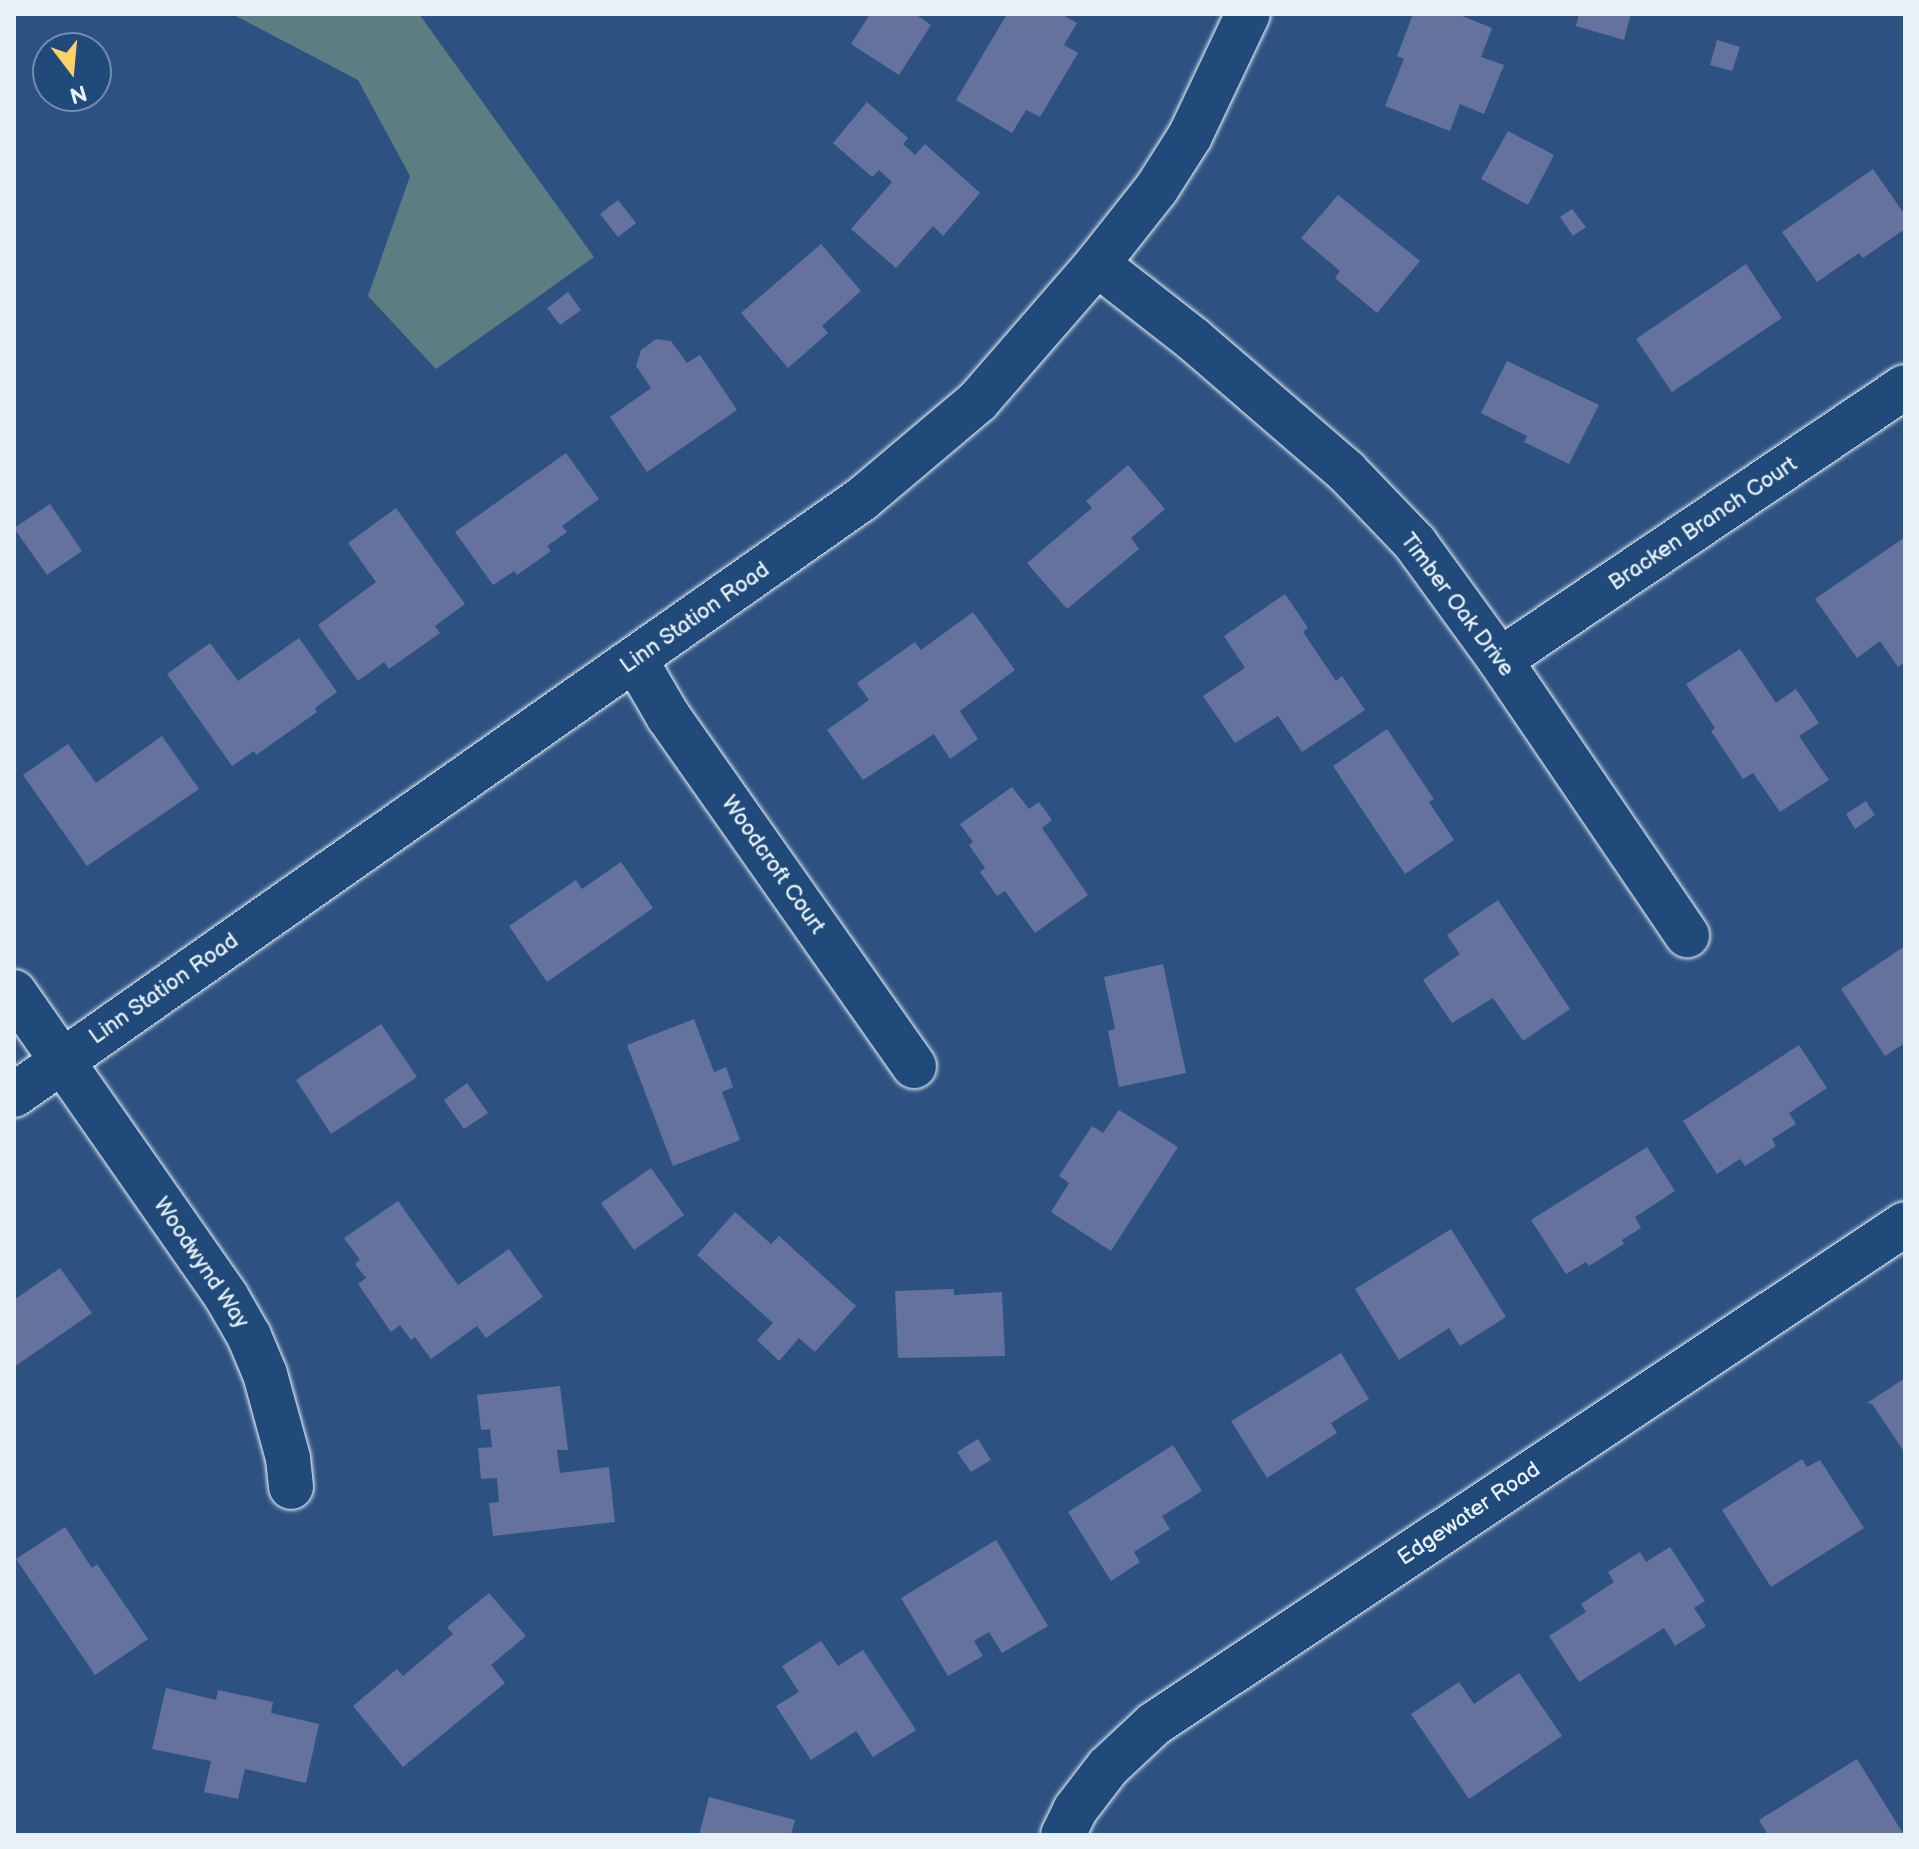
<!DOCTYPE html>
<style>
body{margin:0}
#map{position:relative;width:1919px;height:1849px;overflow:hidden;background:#2d5281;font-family:"Balsamiq Sans",sans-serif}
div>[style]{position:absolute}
.green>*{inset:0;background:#5c7e83}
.building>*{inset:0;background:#65729d}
.roads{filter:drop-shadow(0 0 2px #e8f1f8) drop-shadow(0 0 2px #e8f1f8)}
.street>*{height:44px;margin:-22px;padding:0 22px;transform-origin:22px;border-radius:22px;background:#1f4a7a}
.secondary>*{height:44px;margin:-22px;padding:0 22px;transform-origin:22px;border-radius:22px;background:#1f4a7a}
span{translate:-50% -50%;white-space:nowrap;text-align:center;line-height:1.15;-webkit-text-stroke:7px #1f4a7a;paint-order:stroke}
.street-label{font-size:22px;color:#e8f1f8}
.frame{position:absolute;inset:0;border:16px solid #e8f1f8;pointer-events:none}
.north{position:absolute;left:32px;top:32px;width:80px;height:80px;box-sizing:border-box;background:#1f4a7a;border:2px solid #6f8dac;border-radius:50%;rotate:164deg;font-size:22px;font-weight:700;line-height:32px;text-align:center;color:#e8f1f8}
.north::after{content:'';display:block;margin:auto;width:28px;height:36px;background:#ffd166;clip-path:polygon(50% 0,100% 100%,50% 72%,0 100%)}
</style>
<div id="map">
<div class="green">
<i style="clip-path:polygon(232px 14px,419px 14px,594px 257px,436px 369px,368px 296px,410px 176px,358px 80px)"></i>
</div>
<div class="building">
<i style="clip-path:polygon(870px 14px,915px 14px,931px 25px,899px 75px,851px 44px)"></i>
<i style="clip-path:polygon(1007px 14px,1061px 14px,1077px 23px,1064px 45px,1078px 53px,1040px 117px,1026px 110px,1012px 133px,956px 100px)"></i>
<i style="clip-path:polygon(1413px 14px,1457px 14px,1492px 28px,1481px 57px,1504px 65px,1484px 114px,1460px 104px,1450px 131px,1385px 106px,1404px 59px,1397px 56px)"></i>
<i style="clip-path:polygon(1579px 14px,1631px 14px,1624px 40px,1576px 26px)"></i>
<i style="clip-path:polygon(1717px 40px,1740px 47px,1732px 71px,1710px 65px)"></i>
<i style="clip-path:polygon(867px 102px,908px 138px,903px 144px,915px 155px,925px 144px,980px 193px,943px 236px,933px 226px,896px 268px,851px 229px,892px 182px,879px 170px,872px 177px,833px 143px)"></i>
<i style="clip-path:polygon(1508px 131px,1554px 155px,1528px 205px,1481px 179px)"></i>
<i style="clip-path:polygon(1873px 169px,1905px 215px,1905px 229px,1863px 258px,1859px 253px,1817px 282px,1782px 232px)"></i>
<i style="clip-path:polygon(1338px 195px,1420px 261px,1377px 313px,1335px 278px,1340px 271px,1301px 238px)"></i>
<i style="clip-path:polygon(618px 200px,636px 223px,618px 237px,600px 214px)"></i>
<i style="clip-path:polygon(1572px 209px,1586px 227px,1573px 236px,1560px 217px)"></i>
<i style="clip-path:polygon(821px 244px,861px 291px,822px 326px,828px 333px,788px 368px,741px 313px)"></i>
<i style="clip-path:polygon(1746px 264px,1782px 318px,1672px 392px,1636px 339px)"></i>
<i style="clip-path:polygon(568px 292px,581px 310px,560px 325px,547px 308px)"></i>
<i style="clip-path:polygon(656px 339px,671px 341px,687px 363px,700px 355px,737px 410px,647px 472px,610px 417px,651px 388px,636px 366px,641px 350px)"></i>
<i style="clip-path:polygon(1507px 361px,1599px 405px,1569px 464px,1524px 442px,1527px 436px,1481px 413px)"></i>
<i style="clip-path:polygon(566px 453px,599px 499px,562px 526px,567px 532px,547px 546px,551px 551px,517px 575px,514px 571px,493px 585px,455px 532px)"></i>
<i style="clip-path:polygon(1128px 465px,1165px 509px,1131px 538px,1139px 549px,1067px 609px,1027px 563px,1092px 508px,1086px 501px)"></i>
<i style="clip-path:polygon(50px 504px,82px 551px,47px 575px,14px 528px)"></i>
<i style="clip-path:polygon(396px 508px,465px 604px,435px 626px,440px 633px,389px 669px,384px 662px,358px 681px,318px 625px,376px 582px,348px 543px)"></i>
<i style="clip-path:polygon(1905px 537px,1905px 662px,1898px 667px,1880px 641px,1857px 658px,1815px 599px)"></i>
<i style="clip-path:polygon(1285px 594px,1308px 628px,1303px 632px,1336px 681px,1342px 676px,1365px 710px,1302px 752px,1278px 716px,1235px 743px,1203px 696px,1245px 668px,1224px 636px)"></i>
<i style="clip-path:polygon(973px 612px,1015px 670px,960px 711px,978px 739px,950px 759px,934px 734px,863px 780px,827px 730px,869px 700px,857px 683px,915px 642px,921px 650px)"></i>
<i style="clip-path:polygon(299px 638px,337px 692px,315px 708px,317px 712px,256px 755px,254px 751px,232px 766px,167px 674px,210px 643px,238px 681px)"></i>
<i style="clip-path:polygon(1740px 649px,1776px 703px,1796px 689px,1819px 723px,1799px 736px,1829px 780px,1780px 812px,1753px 773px,1743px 779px,1711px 731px,1715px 728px,1686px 684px)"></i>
<i style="clip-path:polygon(1387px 729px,1434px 799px,1429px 802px,1454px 840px,1405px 874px,1333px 766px)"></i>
<i style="clip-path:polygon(162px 736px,199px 789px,87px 866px,23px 775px,68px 744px,96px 783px)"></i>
<i style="clip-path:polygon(1012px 787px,1029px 809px,1039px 802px,1052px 820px,1042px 828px,1088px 895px,1035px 933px,1005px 891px,997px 896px,980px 872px,985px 868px,969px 845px,973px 842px,960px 824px)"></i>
<i style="clip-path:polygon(1866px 801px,1875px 815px,1855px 829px,1846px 814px)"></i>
<i style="clip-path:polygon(621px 862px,653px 908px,547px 982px,509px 926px,576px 880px,582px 889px)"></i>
<i style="clip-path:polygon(1498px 900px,1570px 1009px,1523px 1041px,1493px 998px,1452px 1023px,1423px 980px,1460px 954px,1447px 935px)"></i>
<i style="clip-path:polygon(1905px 946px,1905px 1043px,1885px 1056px,1841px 989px)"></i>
<i style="clip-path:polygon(1163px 964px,1186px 1073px,1119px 1087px,1108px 1031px,1115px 1029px,1104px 977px)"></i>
<i style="clip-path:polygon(694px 1019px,714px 1072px,726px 1067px,733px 1087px,722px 1092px,740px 1140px,673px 1166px,627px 1045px)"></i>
<i style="clip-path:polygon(381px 1024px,417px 1077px,331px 1134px,296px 1080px)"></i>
<i style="clip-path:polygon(1799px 1045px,1827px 1088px,1789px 1113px,1796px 1124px,1772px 1139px,1776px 1146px,1745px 1166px,1740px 1159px,1717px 1174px,1683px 1121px)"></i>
<i style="clip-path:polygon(467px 1083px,488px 1113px,464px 1129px,444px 1100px)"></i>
<i style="clip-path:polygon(1119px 1110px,1178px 1147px,1111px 1251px,1051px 1212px,1069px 1183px,1059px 1176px,1092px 1126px,1103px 1133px)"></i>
<i style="clip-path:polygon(1647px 1147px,1675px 1191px,1635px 1217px,1641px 1228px,1622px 1240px,1624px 1244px,1589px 1266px,1586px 1262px,1566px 1274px,1531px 1220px)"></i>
<i style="clip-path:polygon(651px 1168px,684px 1215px,634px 1250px,601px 1203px)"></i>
<i style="clip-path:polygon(398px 1201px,458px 1285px,509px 1249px,543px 1297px,486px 1338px,477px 1326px,431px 1359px,415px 1337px,411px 1340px,400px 1325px,391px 1332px,358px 1284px,366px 1278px,355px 1264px,360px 1260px,344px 1238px)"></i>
<i style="clip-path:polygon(735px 1212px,771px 1244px,779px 1236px,856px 1306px,815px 1352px,799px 1338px,779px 1361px,757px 1340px,773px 1323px,697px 1255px)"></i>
<i style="clip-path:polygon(1451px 1229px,1506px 1317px,1460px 1346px,1449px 1328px,1399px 1360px,1355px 1289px)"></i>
<i style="clip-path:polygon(60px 1268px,92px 1313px,14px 1367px,14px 1300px)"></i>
<i style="clip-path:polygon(954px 1289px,954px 1295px,1002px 1292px,1005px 1356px,898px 1358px,895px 1291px)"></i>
<i style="clip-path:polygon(1341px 1353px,1369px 1399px,1331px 1423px,1337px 1433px,1267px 1478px,1231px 1421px)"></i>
<i style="clip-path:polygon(1905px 1378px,1905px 1453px,1872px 1404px,1867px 1403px)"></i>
<i style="clip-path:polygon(560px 1386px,568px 1450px,557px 1450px,560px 1473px,609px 1467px,615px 1522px,493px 1536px,489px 1503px,499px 1502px,497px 1478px,481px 1479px,478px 1448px,492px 1447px,490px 1429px,481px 1430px,477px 1395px)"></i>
<i style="clip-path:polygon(978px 1439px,991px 1460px,971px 1472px,957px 1452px)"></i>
<i style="clip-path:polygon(1173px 1445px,1202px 1491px,1162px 1516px,1170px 1529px,1134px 1552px,1140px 1562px,1111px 1581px,1068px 1512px)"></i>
<i style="clip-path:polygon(1802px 1459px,1807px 1467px,1820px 1460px,1864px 1528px,1771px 1587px,1722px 1510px)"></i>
<i style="clip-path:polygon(65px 1527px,92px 1568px,97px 1564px,148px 1639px,95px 1675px,16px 1559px)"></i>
<i style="clip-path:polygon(996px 1540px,1048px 1626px,1002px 1653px,989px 1632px,974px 1641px,983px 1656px,948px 1676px,901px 1598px)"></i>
<i style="clip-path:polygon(1670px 1547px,1705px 1601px,1694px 1608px,1706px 1626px,1675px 1646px,1664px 1628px,1579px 1682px,1549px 1636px,1586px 1612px,1581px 1604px,1614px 1582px,1608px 1572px,1640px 1552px,1646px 1562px)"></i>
<i style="clip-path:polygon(489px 1593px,526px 1636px,491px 1665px,505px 1683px,403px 1767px,353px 1706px,397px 1669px,403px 1676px,453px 1634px,447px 1627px)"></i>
<i style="clip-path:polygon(821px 1641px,838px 1666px,863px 1650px,916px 1730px,873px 1757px,856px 1731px,811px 1760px,776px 1706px,799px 1692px,782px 1666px)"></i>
<i style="clip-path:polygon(1519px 1673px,1562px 1736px,1469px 1799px,1411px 1714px,1459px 1682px,1474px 1704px)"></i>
<i style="clip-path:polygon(166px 1688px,216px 1700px,218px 1690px,273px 1702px,271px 1713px,319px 1724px,306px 1783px,245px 1769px,238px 1799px,204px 1792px,211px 1761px,152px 1749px)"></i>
<i style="clip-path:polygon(1857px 1759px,1904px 1835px,1768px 1835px,1759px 1820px)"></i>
<i style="clip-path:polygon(709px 1797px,795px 1820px,791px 1835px,699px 1835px)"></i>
</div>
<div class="roads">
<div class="street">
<i style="left:1097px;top:264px;width:122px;rotate:38deg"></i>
<i style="left:1193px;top:339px;width:203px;rotate:40.8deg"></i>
<i style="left:1347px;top:472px;width:98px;rotate:46.2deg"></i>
<i style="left:1415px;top:543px;width:145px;rotate:54deg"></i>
<i style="left:1500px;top:660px;width:333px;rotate:55.8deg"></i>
<i style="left:1500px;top:660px;width:488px;rotate:-34deg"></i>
<i style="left:636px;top:661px;width:64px;rotate:59.8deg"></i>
<i style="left:668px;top:716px;width:428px;rotate:54.9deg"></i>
<i style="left:14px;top:992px;width:371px;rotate:55.1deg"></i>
<i style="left:226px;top:1296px;width:46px;rotate:60.1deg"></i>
<i style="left:249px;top:1336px;width:41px;rotate:67.2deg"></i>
<i style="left:265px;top:1374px;width:87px;rotate:74.7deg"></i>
<i style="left:288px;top:1458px;width:29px;rotate:84deg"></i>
<i style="left:1063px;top:1835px;width:28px;rotate:-64deg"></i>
<i style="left:1075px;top:1810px;width:54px;rotate:-52.5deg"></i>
<i style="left:1108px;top:1767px;width:63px;rotate:-43.1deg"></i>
<i style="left:1154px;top:1724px;width:902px;rotate:-33.65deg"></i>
</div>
<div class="secondary">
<i style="left:14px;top:1095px;width:1036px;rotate:-35.1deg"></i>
<i style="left:862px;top:499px;width:152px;rotate:-40.2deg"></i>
<i style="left:978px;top:401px;width:181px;rotate:-49deg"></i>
<i style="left:1097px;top:264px;width:97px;rotate:-51.7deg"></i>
<i style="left:1157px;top:188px;width:62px;rotate:-57.6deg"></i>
<i style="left:1190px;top:136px;width:135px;rotate:-64.6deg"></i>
</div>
</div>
<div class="street-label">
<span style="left:1703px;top:524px;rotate:-34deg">Bracken Branch Court</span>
<span style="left:1457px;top:605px;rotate:53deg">Timber Oak Drive</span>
<span style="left:695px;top:618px;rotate:-35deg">Linn Station Road</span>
<span style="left:773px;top:865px;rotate:55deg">Woodcroft Court</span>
<span style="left:164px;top:989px;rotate:-35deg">Linn Station Road</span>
<span style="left:201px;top:1263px;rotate:56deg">Woodwynd Way</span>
<span style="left:1469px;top:1514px;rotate:-34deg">Edgewater Road</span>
</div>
<div class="frame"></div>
<div class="north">N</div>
</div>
